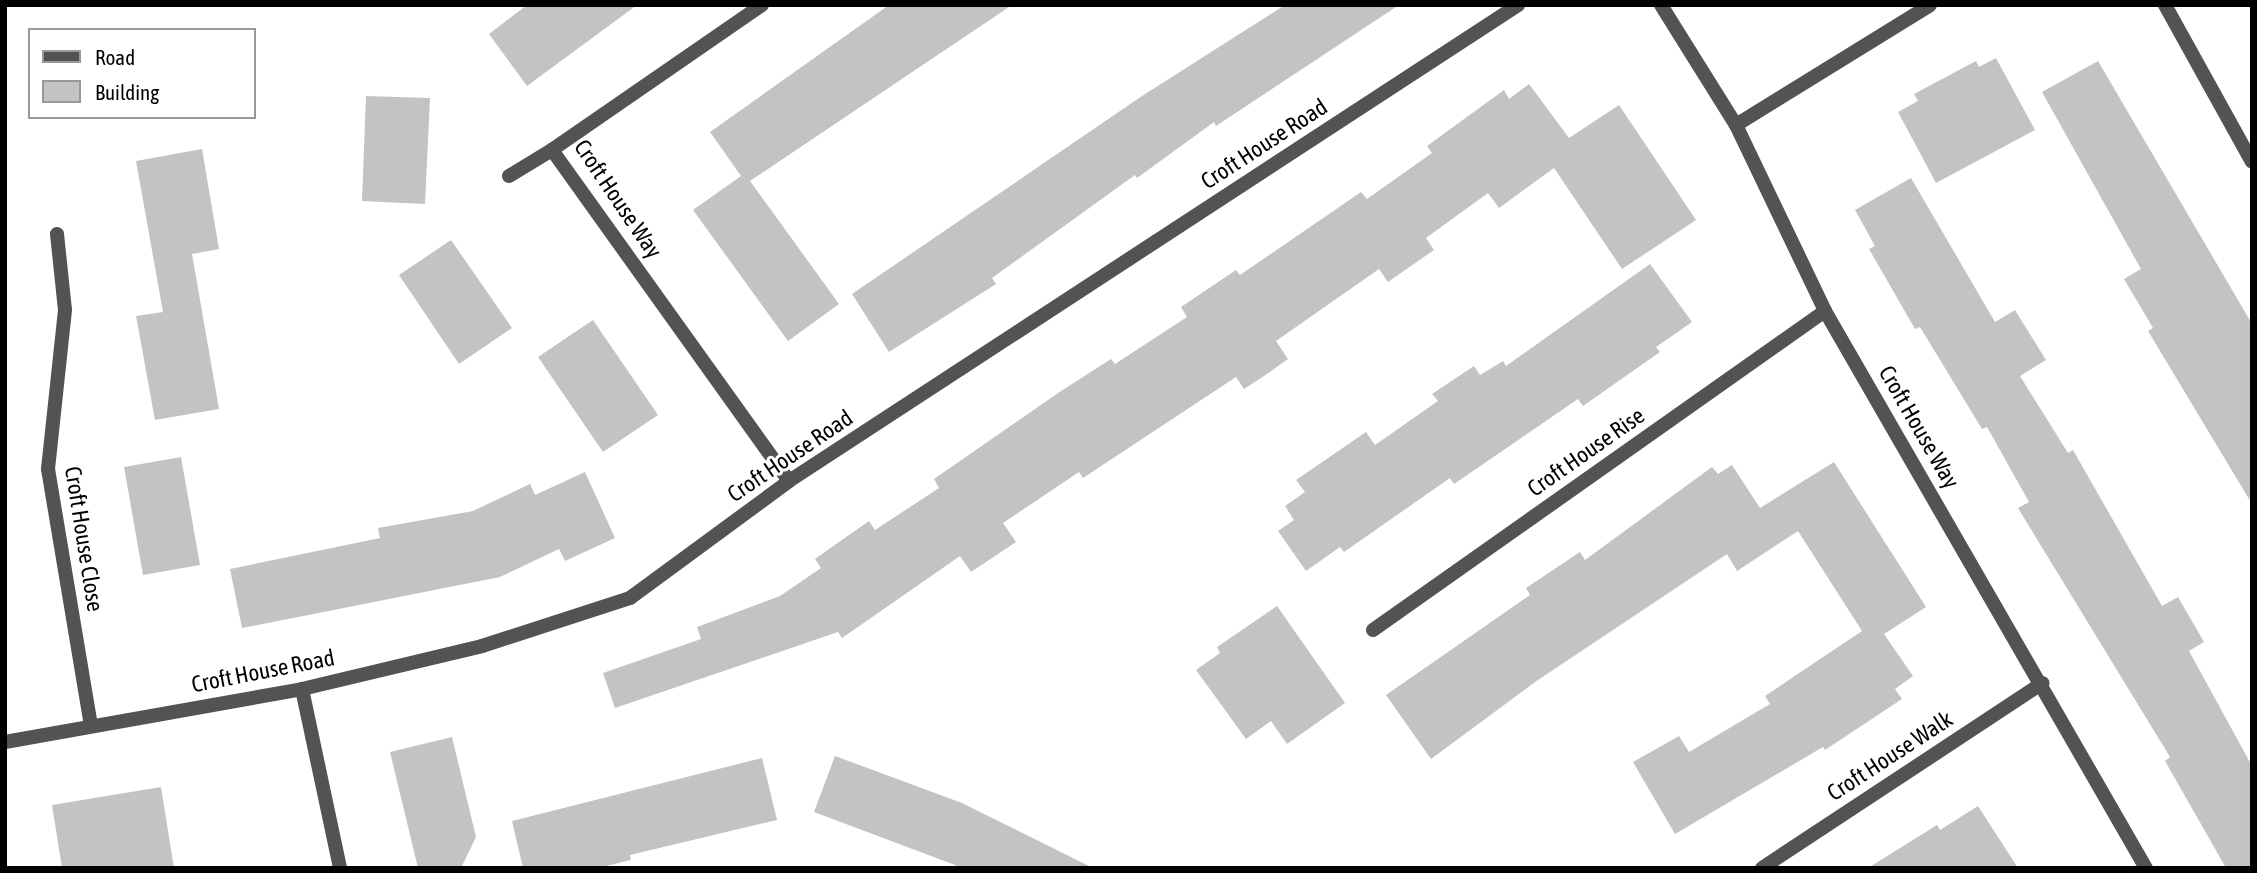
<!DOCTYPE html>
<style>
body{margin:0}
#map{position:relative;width:2257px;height:873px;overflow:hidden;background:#fff;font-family:"Asap Condensed",sans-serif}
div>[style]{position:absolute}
.building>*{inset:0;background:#c3c3c3}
.street>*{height:14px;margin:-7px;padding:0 7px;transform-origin:7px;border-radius:7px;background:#535353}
span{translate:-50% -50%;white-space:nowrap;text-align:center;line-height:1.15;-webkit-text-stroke:6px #fff;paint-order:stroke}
.street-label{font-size:23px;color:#000}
.frame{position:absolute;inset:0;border:7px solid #000;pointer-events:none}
.legend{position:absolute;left:28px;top:28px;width:228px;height:91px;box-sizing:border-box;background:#fff;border:2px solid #999;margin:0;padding:9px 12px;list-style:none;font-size:21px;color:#000}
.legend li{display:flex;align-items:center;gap:14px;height:35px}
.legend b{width:35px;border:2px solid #999}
</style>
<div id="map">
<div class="building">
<i style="clip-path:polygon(527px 5px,637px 5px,527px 86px,489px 34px)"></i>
<i style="clip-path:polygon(889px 5px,1012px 5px,750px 181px,839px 304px,788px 341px,693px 210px,741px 176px,710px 132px)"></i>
<i style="clip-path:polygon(1285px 5px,1399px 5px,1216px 126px,1214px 122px,1137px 178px,1135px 175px,992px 278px,996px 284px,889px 352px,852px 294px,1142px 96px)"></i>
<i style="clip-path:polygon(1996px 58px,2035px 130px,1936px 183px,1898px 112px,1918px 101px,1914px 94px,1976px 61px,1979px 67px)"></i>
<i style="clip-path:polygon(2098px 61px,2252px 324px,2252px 504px,2148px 331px,2153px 328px,2124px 279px,2141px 269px,2042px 92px)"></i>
<i style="clip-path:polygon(1529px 84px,1569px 138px,1619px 105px,1696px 220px,1622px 269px,1554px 168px,1499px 208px,1488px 193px,1426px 238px,1434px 250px,1388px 282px,1379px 269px,1276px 341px,1288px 359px,1267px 374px,1244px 389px,1236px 377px,1083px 478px,1079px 472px,1003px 523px,1016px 542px,971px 572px,960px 556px,842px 638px,838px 632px,615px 708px,603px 673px,701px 639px,697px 627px,780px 596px,821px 568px,815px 559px,839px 542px,869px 521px,875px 530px,939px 488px,934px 479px,1058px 393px,1111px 359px,1115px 364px,1187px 317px,1181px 307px,1236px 270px,1240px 275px,1361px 192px,1367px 199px,1432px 153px,1427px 146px,1504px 90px,1509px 99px)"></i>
<i style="clip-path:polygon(366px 96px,430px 98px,425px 204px,362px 201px)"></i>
<i style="clip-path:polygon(202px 149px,219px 249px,192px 254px,219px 409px,155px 420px,136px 316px,163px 312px,136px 161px)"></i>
<i style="clip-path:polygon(1911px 178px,1995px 322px,2015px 310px,2046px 360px,2020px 376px,2068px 453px,2073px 450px,2162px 606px,2178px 597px,2204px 642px,2189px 651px,2252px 766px,2252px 868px,2226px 868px,2165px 761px,2170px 757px,2018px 508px,2029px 502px,1987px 427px,1982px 429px,1920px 327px,1915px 329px,1869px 249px,1875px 246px,1855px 210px)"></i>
<i style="clip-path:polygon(451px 240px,512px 328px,459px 364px,399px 275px)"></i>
<i style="clip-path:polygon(1650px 264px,1692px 322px,1656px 347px,1660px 352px,1583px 406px,1578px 399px,1454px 484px,1450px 478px,1344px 552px,1340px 547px,1306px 571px,1278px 531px,1294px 520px,1285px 506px,1305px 492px,1296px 480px,1366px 432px,1375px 445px,1438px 401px,1432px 394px,1474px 366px,1480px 375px,1503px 361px,1506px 366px)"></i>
<i style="clip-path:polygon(593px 320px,658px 415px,603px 452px,538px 357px)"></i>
<i style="clip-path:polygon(181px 457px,200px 565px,143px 575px,124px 467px)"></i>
<i style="clip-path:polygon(1834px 462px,1926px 607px,1884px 634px,1913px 676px,1895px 689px,1902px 699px,1825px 750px,1823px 747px,1675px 834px,1633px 762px,1679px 736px,1689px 752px,1770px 704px,1765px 696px,1862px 631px,1798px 531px,1737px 571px,1727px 554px,1535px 682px,1431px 759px,1386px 695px,1530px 595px,1526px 588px,1580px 552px,1585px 560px,1712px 467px,1718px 474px,1732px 465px,1760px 508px)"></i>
<i style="clip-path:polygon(585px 472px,615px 538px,565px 561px,559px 549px,500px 577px,242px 628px,230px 569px,380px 538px,378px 528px,473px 511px,530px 484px,535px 495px)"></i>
<i style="clip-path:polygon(1277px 606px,1345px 703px,1287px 744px,1271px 721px,1246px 739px,1196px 670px,1220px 653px,1217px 647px)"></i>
<i style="clip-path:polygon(452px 737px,476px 837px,461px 868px,418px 868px,390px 752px)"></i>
<i style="clip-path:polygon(835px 756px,962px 803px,1093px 868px,963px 868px,814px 812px)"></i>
<i style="clip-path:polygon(762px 758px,777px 820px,630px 855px,631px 860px,598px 868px,523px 868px,512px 821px)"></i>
<i style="clip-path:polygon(161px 787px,174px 868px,62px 868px,52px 805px)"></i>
<i style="clip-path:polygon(1978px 806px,2018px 868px,1868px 868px,1937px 825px,1940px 830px)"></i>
</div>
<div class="street">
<i style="left:762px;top:5px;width:255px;rotate:145.4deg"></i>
<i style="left:552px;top:150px;width:407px;rotate:54.4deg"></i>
<i style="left:1661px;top:5px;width:142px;rotate:58deg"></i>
<i style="left:1736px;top:125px;width:206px;rotate:64.4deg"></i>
<i style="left:1825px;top:311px;width:643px;rotate:60.05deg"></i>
<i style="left:2165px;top:5px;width:179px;rotate:61deg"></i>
<i style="left:1736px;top:125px;width:228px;rotate:-31.7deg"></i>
<i style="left:509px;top:176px;width:50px;rotate:-31.2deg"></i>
<i style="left:57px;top:234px;width:76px;rotate:84deg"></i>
<i style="left:65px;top:310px;width:160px;rotate:96.1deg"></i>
<i style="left:48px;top:469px;width:260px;rotate:80.5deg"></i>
<i style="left:1373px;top:630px;width:553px;rotate:-35.21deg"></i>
<i style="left:302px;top:689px;width:183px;rotate:78deg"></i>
<i style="left:5px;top:742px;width:302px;rotate:-10.1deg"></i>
<i style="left:302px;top:689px;width:185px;rotate:-13.4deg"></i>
<i style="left:482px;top:646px;width:156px;rotate:-18deg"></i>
<i style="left:630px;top:598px;width:197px;rotate:-36.3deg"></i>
<i style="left:789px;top:481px;width:871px;rotate:-33.14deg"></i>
<i style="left:1762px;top:868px;width:336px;rotate:-33.4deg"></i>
</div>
<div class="street-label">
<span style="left:1264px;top:144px;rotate:-33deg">Croft House Road</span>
<span style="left:618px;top:199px;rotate:56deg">Croft House Way</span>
<span style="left:1919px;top:427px;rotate:60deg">Croft House Way</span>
<span style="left:1586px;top:452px;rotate:-35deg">Croft House Rise</span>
<span style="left:790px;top:456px;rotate:-34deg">Croft House Road</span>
<span style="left:84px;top:539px;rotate:81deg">Croft House Close</span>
<span style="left:263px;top:671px;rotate:-11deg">Croft House Road</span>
<span style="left:1890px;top:756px;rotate:-33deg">Croft House Walk</span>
</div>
<div class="frame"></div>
<ul class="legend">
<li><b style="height:9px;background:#535353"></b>Road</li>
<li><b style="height:19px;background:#c3c3c3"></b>Building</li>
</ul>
</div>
